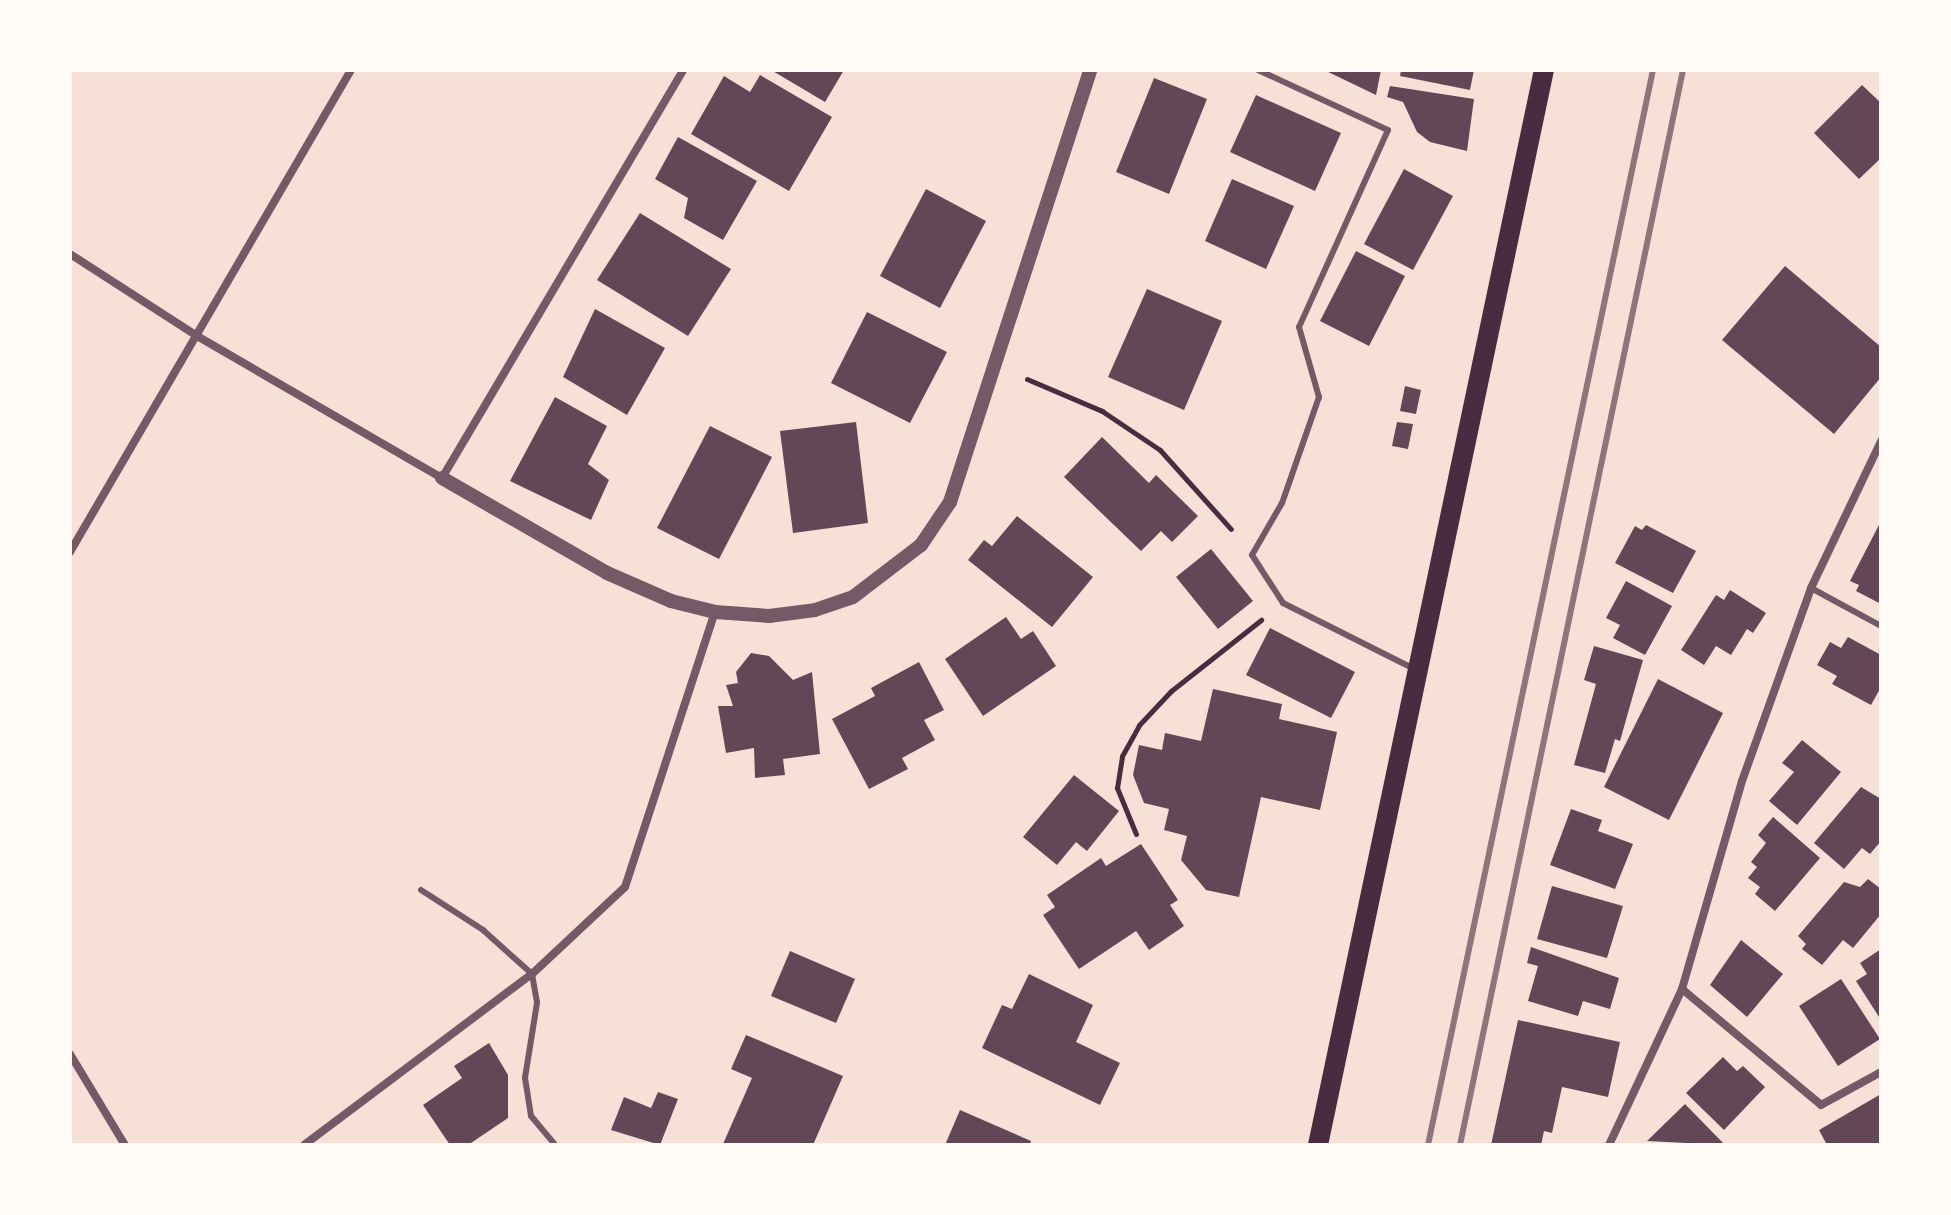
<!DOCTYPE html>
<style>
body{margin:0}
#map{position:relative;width:1951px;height:1215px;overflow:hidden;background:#f7e1d7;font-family:"DM Sans",sans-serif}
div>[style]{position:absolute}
.building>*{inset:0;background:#644757}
.path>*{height:5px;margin:-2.5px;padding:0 2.5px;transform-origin:2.5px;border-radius:2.5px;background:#4a2c40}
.service>*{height:6px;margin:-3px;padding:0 3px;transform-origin:3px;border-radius:3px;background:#755966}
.minor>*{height:8px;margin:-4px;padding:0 4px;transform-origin:4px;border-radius:4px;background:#755966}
.tertiary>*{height:14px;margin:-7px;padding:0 7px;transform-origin:7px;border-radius:7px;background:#755966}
.primary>*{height:20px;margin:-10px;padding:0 10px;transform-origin:10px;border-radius:10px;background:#4a2c40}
.rail>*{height:6px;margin:-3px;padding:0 3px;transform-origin:3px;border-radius:3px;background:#8f747c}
span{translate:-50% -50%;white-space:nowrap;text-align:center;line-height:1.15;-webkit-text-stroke:7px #fffaf5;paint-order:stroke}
.frame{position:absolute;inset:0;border:72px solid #fffaf5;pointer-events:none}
</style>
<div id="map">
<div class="building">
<i style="clip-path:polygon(771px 70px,844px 70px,825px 102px)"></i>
<i style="clip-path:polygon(1324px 70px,1381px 70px,1376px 95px)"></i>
<i style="clip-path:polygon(1401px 70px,1474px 70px,1470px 90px,1400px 76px)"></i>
<i style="clip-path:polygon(760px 75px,832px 117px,789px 191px,691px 134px,724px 76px,750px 92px)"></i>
<i style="clip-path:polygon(1154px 78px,1207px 99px,1169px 194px,1116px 172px)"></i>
<i style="clip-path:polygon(1862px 85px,1881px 103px,1881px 158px,1859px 179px,1814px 133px)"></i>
<i style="clip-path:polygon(1390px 86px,1474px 99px,1467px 151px,1430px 142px,1417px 132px,1403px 102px,1387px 97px)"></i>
<i style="clip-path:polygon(1256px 95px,1341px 133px,1315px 191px,1230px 152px)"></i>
<i style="clip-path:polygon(678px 137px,757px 181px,723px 240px,684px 218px,688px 198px,655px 179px)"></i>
<i style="clip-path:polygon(1404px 169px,1453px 196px,1413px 270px,1364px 244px)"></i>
<i style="clip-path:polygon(1232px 179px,1294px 206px,1266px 269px,1205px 241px)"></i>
<i style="clip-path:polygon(926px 189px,986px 221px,940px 308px,880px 276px)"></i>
<i style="clip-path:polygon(640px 213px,731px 269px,688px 336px,597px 280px)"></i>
<i style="clip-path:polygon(1356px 251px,1405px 276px,1369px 346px,1320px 321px)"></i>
<i style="clip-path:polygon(1785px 266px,1881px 347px,1881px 377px,1834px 434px,1722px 340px)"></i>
<i style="clip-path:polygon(1147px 289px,1222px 321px,1184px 410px,1108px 377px)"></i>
<i style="clip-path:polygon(595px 309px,665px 348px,627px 415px,563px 377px)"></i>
<i style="clip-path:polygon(867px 312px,947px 352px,910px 423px,831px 383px)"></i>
<i style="clip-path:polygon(1405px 386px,1421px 390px,1416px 414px,1400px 411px)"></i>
<i style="clip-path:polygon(555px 397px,607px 426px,588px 464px,609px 480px,591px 520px,510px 481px)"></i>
<i style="clip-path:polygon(856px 422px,868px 523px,793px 533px,780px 431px)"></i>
<i style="clip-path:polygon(1397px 422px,1413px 424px,1408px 449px,1392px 446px)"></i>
<i style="clip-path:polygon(710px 426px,772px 457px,719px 559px,657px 528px)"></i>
<i style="clip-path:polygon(1102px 437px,1149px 483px,1156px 475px,1198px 516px,1172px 542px,1161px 531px,1141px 551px,1064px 477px)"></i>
<i style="clip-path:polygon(1017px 516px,1093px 577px,1052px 627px,968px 560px,984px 540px,992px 546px)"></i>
<i style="clip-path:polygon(1881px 521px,1881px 604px,1856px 591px,1859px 585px,1850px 581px)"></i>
<i style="clip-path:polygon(1646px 525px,1696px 551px,1673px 593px,1615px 563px,1635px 526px,1642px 530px)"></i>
<i style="clip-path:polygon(1211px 549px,1253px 601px,1218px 629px,1176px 577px)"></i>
<i style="clip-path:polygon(1626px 581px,1672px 606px,1645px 655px,1613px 638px,1620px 625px,1606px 618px)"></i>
<i style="clip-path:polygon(1730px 590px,1766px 613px,1753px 633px,1747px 629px,1731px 655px,1716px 646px,1704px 665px,1681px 650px,1716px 595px,1724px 600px)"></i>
<i style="clip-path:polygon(1006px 617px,1021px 639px,1033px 631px,1056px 666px,983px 716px,945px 659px)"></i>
<i style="clip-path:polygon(1270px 628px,1355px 672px,1331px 718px,1246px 675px)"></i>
<i style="clip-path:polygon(1848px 637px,1881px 655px,1881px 687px,1871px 705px,1832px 684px,1837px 676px,1817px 665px,1830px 642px,1841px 648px)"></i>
<i style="clip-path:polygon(1594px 646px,1643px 660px,1620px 741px,1615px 739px,1605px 773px,1574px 765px,1596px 684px,1584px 680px)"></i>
<i style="clip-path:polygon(751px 653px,769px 656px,793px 680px,812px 672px,820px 754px,783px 759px,785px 775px,755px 778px,754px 748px,726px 753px,718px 706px,733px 706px,726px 685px,738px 683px,736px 672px)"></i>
<i style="clip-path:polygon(919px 662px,944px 710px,924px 720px,935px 740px,902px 758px,908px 769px,869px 789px,832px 719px,875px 696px,871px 688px)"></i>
<i style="clip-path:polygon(1658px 679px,1723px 713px,1669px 820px,1604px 787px)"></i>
<i style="clip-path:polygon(1213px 689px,1282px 704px,1279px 719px,1337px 732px,1320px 810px,1261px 797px,1239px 897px,1206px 890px,1181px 860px,1187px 836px,1164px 830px,1169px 809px,1144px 803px,1133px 775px,1139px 745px,1162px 750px,1165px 733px,1201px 741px)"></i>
<i style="clip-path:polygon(1802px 740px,1841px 772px,1797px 825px,1769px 801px,1794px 772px,1782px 763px)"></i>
<i style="clip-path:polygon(1074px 775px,1119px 811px,1087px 851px,1076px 842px,1057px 865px,1023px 837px)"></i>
<i style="clip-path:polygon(1861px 787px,1881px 799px,1881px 841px,1870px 854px,1862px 848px,1844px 869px,1814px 843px)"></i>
<i style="clip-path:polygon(1571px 809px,1602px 820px,1598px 831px,1633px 844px,1615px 889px,1550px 865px)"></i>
<i style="clip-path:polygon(1773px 817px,1820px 858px,1775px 911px,1755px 894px,1760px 887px,1748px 878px,1757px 867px,1751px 862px,1766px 843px,1758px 835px)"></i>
<i style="clip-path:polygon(1141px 844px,1178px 900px,1170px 905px,1184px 926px,1149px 950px,1136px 931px,1079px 969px,1043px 915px,1055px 907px,1047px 895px,1101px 858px,1106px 866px)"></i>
<i style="clip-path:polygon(1868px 879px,1881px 889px,1881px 914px,1853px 948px,1843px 940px,1822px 965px,1802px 949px,1806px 944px,1798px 936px,1844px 882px,1860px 887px)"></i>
<i style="clip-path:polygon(1552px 886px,1623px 906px,1607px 958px,1537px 939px)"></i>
<i style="clip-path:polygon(1741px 940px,1783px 974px,1747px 1017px,1710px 985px)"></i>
<i style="clip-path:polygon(1531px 947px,1619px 978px,1610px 1009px,1583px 1001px,1578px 1016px,1528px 1001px,1538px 966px,1527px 963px)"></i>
<i style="clip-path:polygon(1881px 949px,1881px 1020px,1856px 981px,1867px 974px,1860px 963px)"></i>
<i style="clip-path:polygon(790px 951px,855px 979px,836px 1023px,771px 996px)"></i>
<i style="clip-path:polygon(1029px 974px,1093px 1005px,1076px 1042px,1120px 1063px,1100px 1105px,982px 1048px,1002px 1005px,1012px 1009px)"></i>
<i style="clip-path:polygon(1841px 979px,1880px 1039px,1838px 1066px,1799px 1006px)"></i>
<i style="clip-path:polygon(1518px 1020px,1620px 1042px,1608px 1097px,1562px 1087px,1552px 1133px,1544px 1131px,1541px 1145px,1491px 1145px)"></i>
<i style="clip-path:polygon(746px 1035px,843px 1076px,813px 1145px,714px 1145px,723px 1144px,752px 1078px,731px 1069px)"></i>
<i style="clip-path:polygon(489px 1043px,508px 1075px,508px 1118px,468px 1145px,450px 1145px,423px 1105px,462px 1078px,454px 1066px)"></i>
<i style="clip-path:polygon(1723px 1057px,1737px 1071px,1743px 1066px,1765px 1087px,1724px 1130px,1686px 1093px)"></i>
<i style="clip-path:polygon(658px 1092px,678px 1099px,660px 1145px,611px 1130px,624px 1097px,651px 1108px)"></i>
<i style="clip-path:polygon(1881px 1094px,1881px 1145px,1827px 1145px,1819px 1130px)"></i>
<i style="clip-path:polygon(1685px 1104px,1725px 1145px,1647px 1141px)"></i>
<i style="clip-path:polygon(960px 1110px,1031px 1141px,1030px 1145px,945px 1145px)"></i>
</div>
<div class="path">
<i style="left:1027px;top:379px;width:82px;rotate:23.1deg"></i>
<i style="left:1102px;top:411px;width:70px;rotate:33.9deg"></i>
<i style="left:1160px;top:450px;width:106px;rotate:48.1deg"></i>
<i style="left:1136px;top:834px;width:50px;rotate:-112.4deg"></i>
<i style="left:1117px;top:788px;width:32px;rotate:-81deg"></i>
<i style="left:1122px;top:756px;width:35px;rotate:-61deg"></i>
<i style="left:1139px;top:725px;width:47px;rotate:-46.7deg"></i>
<i style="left:1171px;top:691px;width:115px;rotate:-38.3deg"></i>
</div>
<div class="service">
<i style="left:1258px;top:70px;width:143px;rotate:24.8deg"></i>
<i style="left:1388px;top:130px;width:216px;rotate:114.3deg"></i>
<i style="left:1299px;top:327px;width:73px;rotate:74.1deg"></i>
<i style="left:1319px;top:397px;width:112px;rotate:109.2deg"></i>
<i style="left:1282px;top:503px;width:60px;rotate:120deg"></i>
<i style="left:1252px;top:555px;width:57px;rotate:57.1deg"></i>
<i style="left:1283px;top:603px;width:147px;rotate:26.7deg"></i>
<i style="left:1811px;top:588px;width:80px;rotate:28.5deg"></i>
<i style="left:421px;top:890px;width:74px;rotate:32.8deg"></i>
<i style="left:483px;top:930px;width:66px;rotate:41.9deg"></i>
<i style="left:532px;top:974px;width:29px;rotate:80deg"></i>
<i style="left:537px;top:1003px;width:76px;rotate:99.1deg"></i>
<i style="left:525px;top:1078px;width:38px;rotate:81deg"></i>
<i style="left:531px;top:1116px;width:38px;rotate:50deg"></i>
</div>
<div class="minor">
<i style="left:70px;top:254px;width:151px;rotate:32.8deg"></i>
<i style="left:197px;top:336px;width:283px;rotate:30.1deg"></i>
<i style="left:442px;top:478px;width:474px;rotate:-59.4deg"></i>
<i style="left:70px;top:552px;width:558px;rotate:-59.76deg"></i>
<i style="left:1682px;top:989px;width:181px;rotate:39.8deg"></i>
<i style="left:1821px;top:1105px;width:68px;rotate:-28.8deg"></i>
<i style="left:70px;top:1054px;width:106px;rotate:58.9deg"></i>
<i style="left:304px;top:1145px;width:285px;rotate:-36.9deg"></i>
<i style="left:532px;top:974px;width:127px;rotate:-43.1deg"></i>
<i style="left:625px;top:887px;width:289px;rotate:-71.9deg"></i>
<i style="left:1609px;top:1145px;width:172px;rotate:-64.9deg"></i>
<i style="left:1682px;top:989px;width:216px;rotate:-73.9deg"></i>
<i style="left:1742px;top:781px;width:205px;rotate:-70.3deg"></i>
<i style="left:1811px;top:588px;width:163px;rotate:-64.5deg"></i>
</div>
<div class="tertiary">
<i style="left:442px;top:478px;width:190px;rotate:29.9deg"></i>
<i style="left:607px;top:573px;width:70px;rotate:23.6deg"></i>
<i style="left:671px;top:601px;width:45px;rotate:14deg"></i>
<i style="left:715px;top:612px;width:54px;rotate:4.2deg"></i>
<i style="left:769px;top:616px;width:46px;rotate:-7.4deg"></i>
<i style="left:815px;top:610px;width:40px;rotate:-18.9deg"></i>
<i style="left:853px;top:597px;width:86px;rotate:-37.4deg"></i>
<i style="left:921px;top:545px;width:52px;rotate:-56deg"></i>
<i style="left:950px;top:502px;width:454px;rotate:-72deg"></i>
</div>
<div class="primary">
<i style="left:1318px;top:1145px;width:1098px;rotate:-78.13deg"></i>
</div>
<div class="rail">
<i style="left:1428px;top:1145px;width:1098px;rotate:-78.18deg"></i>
<i style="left:1460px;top:1145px;width:1098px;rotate:-78.28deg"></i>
</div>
<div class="frame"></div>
</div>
